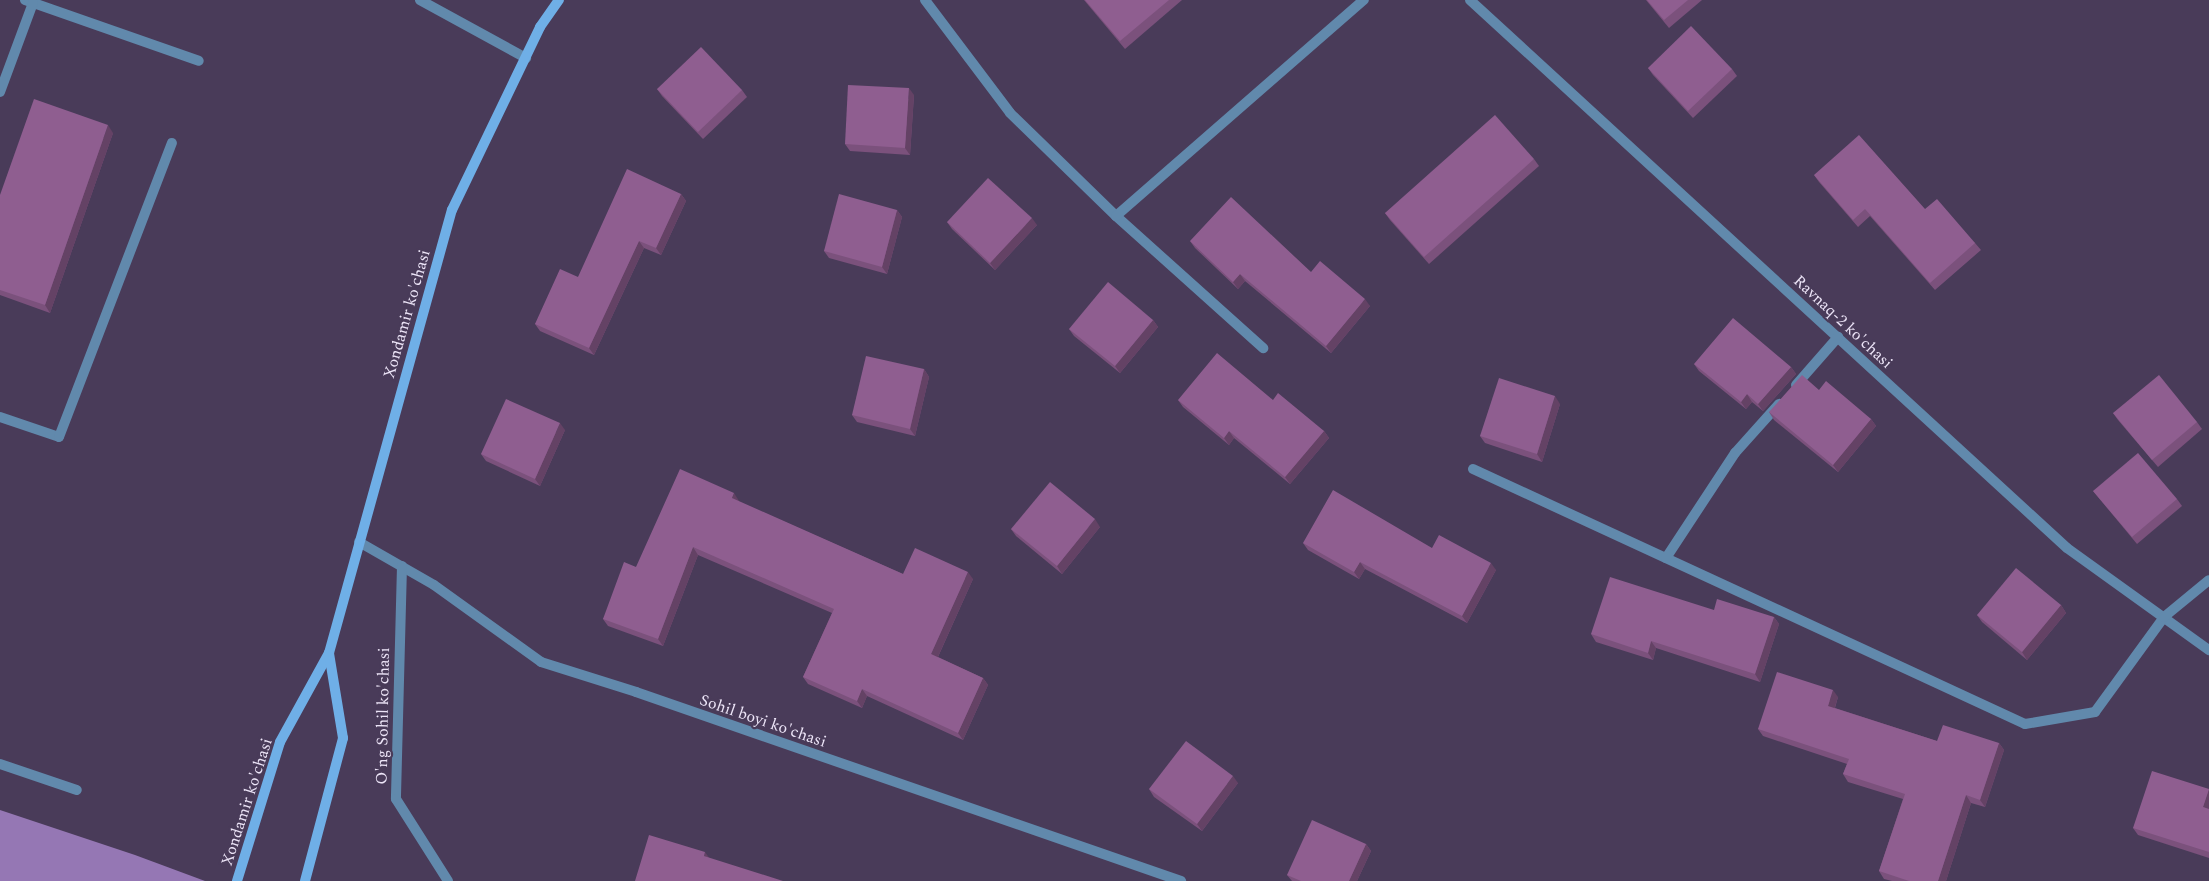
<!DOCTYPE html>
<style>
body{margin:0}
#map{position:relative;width:2209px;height:881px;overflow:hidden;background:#493b59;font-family:Spectral,serif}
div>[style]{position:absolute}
.water>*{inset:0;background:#9577b4}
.pedestrian>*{height:10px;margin:-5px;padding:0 5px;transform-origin:5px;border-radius:5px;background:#6189ac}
.minor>*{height:10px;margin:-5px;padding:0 5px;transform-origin:5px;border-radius:5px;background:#6189ac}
.secondary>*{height:10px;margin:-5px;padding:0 5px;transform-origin:5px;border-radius:5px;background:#6fafe7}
.wall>*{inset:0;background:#7b517c}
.shaded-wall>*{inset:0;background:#644265}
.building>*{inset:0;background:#8f5e90}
span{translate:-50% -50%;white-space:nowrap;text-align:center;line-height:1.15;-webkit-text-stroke:4.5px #493b59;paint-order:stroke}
.street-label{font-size:16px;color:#ece4f7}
</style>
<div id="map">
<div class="water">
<i style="clip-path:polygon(0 810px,135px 855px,205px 881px,0 881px)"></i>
</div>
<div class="pedestrian">
<i style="left:0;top:764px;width:81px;rotate:18.7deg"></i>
</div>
<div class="minor">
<i style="left:25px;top:0;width:184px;rotate:19.3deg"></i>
<i style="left:420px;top:0;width:121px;rotate:28.7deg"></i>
<i style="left:925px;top:0;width:141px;rotate:53deg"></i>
<i style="left:1010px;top:113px;width:148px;rotate:44.2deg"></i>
<i style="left:1116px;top:216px;width:198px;rotate:41.9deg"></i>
<i style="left:1470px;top:0;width:810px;rotate:42.55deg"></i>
<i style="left:2067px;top:548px;width:175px;rotate:35.7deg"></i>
<i style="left:0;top:92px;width:95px;rotate:-69.7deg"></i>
<i style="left:1116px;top:216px;width:329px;rotate:-41.1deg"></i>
<i style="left:1796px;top:385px;width:64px;rotate:-48.8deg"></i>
<i style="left:0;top:417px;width:62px;rotate:18.7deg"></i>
<i style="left:59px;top:437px;width:315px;rotate:-69deg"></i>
<i style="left:1473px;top:469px;width:608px;rotate:24.79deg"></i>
<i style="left:2025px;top:724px;width:71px;rotate:-9.7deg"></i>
<i style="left:2095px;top:712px;width:117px;rotate:-54deg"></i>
<i style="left:2164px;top:617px;width:58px;rotate:-39.4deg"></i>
<i style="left:359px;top:542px;width:86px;rotate:29.8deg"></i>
<i style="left:434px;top:585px;width:132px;rotate:35.7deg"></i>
<i style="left:541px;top:662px;width:100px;rotate:17.5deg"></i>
<i style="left:636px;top:692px;width:577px;rotate:19.13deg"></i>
<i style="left:1666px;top:558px;width:126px;rotate:-56.7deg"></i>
<i style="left:1735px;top:453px;width:66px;rotate:-48.1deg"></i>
<i style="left:402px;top:566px;width:233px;rotate:91.5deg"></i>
<i style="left:396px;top:799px;width:97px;rotate:57.6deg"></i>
</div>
<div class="secondary">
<i style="left:237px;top:881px;width:145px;rotate:-72.8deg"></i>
<i style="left:280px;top:742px;width:102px;rotate:-61.2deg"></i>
<i style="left:329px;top:653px;width:460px;rotate:-74.5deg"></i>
<i style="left:452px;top:210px;width:203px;rotate:-64.3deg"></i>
<i style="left:540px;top:27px;width:33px;rotate:-55deg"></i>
<i style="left:305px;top:881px;width:148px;rotate:-75.1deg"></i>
<i style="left:343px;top:738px;width:86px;rotate:-99.4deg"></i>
</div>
<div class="wall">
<i style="clip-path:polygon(1084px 0,1182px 0,1125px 49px)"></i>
<i style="clip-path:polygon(1646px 0,1702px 0,1669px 28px)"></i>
<i style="clip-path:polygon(1648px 68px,1732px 69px,1737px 76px,1693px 118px,1653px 75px)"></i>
<i style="clip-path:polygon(657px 89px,742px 90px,747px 97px,703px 139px,662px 96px)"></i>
<i style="clip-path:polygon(914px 95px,910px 155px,850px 151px,845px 144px)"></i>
<i style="clip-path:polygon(113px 133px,50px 313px,0 295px,0 195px)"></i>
<i style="clip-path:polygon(1534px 159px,1539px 166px,1429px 264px,1390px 220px,1385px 213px)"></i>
<i style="clip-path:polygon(1814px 175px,1925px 209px,1975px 243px,1981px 250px,1935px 290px,1870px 216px,1858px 227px,1819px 182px)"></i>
<i style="clip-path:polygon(681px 194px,686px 201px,661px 255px,644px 248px,594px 355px,540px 331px,535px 324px,578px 277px)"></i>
<i style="clip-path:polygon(897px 210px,902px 217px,887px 274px,829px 258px,824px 251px)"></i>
<i style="clip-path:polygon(947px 222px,1037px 225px,995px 270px,952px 229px)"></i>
<i style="clip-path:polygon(1190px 241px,1311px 272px,1370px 306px,1331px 353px,1245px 281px,1238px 289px,1195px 248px)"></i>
<i style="clip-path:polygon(1153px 320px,1158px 327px,1120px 373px,1074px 336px,1069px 329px)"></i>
<i style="clip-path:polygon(1694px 364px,1791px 367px,1796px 374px,1763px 411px,1752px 402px,1746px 409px,1699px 371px)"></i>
<i style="clip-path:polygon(924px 369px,929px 377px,915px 436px,857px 422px,852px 415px)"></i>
<i style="clip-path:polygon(1819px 390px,1871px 419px,1876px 426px,1838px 472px,1774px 420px,1769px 412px)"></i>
<i style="clip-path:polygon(1178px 400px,1273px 400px,1324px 431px,1329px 438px,1290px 484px,1234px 438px,1229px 445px,1183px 407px)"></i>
<i style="clip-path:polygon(1560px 404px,1542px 462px,1485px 443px,1480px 436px)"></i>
<i style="clip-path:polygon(2113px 413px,2197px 422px,2202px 429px,2158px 467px,2118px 420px)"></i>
<i style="clip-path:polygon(565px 430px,540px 486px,486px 461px,481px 454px)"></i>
<i style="clip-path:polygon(2093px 491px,2177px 499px,2182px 506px,2137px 544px)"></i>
<i style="clip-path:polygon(739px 501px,739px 502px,903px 574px,973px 579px,938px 657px,983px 678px,988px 685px,963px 740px,867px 696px,862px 708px,808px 684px,803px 677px,832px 613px,698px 555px,663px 646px,608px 626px,603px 619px,636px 567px)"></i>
<i style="clip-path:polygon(1100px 527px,1062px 574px,1016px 536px,1011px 529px)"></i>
<i style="clip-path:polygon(1303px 543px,1432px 548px,1496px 570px,1467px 623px,1365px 569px,1359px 579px,1308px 550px)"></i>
<i style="clip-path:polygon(2061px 605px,2066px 613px,2027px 660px,1982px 622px,1977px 615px)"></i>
<i style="clip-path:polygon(1714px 610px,1774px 617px,1779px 624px,1760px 682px,1656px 648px,1653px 660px,1596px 642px,1591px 634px)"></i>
<i style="clip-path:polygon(1838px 697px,1835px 708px,1937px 741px,1999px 743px,2004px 750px,1985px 807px,1971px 803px,1946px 881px,1892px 881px,1884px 879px,1879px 871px,1903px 799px,1848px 782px,1843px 774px,1847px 764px,1763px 736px,1758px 729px)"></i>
<i style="clip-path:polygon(1238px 783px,1202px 831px,1154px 797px,1149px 789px)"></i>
<i style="clip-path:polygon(2209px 789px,2209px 858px,2138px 835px,2133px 828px)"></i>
<i style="clip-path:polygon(1366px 844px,1371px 851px,1357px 881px,1292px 881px,1287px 875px)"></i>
</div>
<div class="shaded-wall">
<i style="clip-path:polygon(909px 88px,914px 95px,910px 155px,905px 148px)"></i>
<i style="clip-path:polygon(108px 125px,113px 133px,50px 313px,45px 305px)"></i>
<i style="clip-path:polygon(681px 194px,686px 201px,661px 255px,656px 248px)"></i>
<i style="clip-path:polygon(897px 210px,902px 217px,887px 274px,882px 267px)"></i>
<i style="clip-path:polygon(1032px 218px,1037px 225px,995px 270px,990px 263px)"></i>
<i style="clip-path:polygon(639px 241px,644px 248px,594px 355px,589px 348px)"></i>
<i style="clip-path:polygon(1240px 274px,1245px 281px,1238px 289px,1233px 282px)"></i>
<i style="clip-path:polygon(1365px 299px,1370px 306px,1331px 353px,1326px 346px)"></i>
<i style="clip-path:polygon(1153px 320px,1158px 327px,1120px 373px,1115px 366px)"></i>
<i style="clip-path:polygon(1791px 367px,1796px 374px,1763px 411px,1758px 404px)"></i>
<i style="clip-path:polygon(924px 369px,929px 377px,915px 436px,910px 429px)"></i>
<i style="clip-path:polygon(1747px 394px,1752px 402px,1746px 409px,1741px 402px)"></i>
<i style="clip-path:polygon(1555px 396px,1560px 404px,1542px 462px,1537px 454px)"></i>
<i style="clip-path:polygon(1871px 419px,1876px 426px,1838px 472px,1833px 465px)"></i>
<i style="clip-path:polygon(560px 423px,565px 430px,540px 486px,535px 479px)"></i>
<i style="clip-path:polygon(1229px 431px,1234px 438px,1229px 445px,1224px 438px)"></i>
<i style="clip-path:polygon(1324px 431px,1329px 438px,1290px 484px,1285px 477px)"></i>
<i style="clip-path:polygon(734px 493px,739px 501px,737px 506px,732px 498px)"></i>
<i style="clip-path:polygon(1095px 519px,1100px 527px,1062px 574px,1057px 566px)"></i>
<i style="clip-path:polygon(693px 547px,698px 555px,663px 646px,658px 639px)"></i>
<i style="clip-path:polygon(1360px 562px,1365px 569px,1359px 579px,1354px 572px)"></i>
<i style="clip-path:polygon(1491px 563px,1496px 570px,1467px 623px,1462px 616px)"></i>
<i style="clip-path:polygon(968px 572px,973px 579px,936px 661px,931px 654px)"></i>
<i style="clip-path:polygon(2061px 605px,2066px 613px,2027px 660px,2022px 652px)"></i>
<i style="clip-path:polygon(1774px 617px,1779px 624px,1760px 682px,1755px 674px)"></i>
<i style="clip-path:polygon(1651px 641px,1656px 648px,1653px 660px,1648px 653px)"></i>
<i style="clip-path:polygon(983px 678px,988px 685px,963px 740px,958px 733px)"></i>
<i style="clip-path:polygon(862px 689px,867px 696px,862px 708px,857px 701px)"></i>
<i style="clip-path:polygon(1833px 690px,1838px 697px,1833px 713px,1828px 706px)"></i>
<i style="clip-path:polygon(1999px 743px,2004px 750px,1985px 807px,1980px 800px)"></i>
<i style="clip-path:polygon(1233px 776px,1238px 783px,1202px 831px,1197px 824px)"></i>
<i style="clip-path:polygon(2209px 789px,2209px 810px,2203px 807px)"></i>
<i style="clip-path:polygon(1966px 795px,1971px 803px,1946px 881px,1938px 881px)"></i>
<i style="clip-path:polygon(1366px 844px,1371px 851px,1357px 881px,1349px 881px)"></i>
<i style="clip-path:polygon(705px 852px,710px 859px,704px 856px)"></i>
</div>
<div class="building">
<i style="clip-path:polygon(1085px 0,1169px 0,1120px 41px)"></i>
<i style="clip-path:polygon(1647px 0,1688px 0,1664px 20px)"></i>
<i style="clip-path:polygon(1691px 26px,1732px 69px,1688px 111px,1648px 68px)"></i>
<i style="clip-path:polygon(701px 47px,742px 90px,698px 132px,657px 89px)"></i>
<i style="clip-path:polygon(848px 85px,909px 88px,905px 148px,845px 144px)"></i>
<i style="clip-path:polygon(34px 99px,108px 125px,45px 305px,0 290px,0 195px)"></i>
<i style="clip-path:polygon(1495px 115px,1534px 159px,1424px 257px,1385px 213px)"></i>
<i style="clip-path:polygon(1859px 135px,1925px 209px,1937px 199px,1975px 243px,1930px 283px,1865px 209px,1853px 220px,1814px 175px)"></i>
<i style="clip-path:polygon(627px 169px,681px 194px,656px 248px,639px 241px,589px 348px,535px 324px,560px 269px,578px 277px)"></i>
<i style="clip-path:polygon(988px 178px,1032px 218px,990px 263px,947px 222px)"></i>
<i style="clip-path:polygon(839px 194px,897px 210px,882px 267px,824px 251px)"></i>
<i style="clip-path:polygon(1231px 197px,1311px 272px,1320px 261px,1365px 299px,1326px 346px,1240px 274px,1233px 282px,1190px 241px)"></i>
<i style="clip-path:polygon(1108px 282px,1153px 320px,1115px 366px,1069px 329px)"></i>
<i style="clip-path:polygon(1733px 318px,1791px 367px,1758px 404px,1747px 394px,1741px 402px,1694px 364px)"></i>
<i style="clip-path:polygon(1217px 353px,1273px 400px,1278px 393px,1324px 431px,1285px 477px,1229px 431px,1224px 438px,1178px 400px)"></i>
<i style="clip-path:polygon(866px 356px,924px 369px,910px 429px,852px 415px)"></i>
<i style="clip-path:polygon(1802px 375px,1819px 390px,1826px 381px,1871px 419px,1833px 465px,1769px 412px)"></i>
<i style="clip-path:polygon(2159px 375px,2197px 422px,2152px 460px,2113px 413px)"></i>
<i style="clip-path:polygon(1499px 378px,1555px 396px,1537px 454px,1480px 436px)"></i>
<i style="clip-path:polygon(506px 399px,560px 423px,535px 479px,481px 454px)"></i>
<i style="clip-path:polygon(2138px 453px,2177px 499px,2132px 537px,2093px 491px)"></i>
<i style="clip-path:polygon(680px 469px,734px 493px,732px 498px,903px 574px,915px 548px,968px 572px,931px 654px,983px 678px,958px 733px,862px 689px,857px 701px,803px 677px,834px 609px,693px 547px,658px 639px,603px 619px,624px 562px,636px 567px)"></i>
<i style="clip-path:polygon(1050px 482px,1095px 519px,1057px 566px,1011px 529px)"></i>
<i style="clip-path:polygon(1333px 490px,1432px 548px,1439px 535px,1491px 563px,1462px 616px,1360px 562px,1354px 572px,1303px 543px)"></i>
<i style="clip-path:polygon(2016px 568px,2061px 605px,2022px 652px,1977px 615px)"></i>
<i style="clip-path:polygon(1610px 577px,1714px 610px,1717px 599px,1774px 617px,1755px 674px,1651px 641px,1648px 653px,1591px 634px)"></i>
<i style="clip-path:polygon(1777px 672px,1833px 690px,1828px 706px,1937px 741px,1943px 725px,1999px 743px,1980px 800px,1966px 795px,1938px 881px,1909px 881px,1879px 871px,1905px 794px,1843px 774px,1849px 759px,1758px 729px)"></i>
<i style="clip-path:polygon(1186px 741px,1233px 776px,1197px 824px,1149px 789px)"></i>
<i style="clip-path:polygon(2152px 771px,2209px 789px,2203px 807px,2209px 809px,2209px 852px,2133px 828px)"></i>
<i style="clip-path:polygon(1312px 820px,1366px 844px,1349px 881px,1301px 881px,1287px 875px)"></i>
<i style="clip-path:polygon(649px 835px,705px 852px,704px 856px,783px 881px,635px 881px)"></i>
</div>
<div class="street-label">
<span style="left:407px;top:314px;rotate:-74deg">Xondamir ko'chasi</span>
<span style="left:1843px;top:322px;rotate:43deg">Ravnaq-2 ko'chasi</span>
<span style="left:383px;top:716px;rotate:-89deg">O'ng Sohil ko'chasi</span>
<span style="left:763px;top:721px;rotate:19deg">Sohil boyi ko'chasi</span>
<span style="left:247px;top:802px;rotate:-72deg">Xondamir ko'chasi</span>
</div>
</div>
